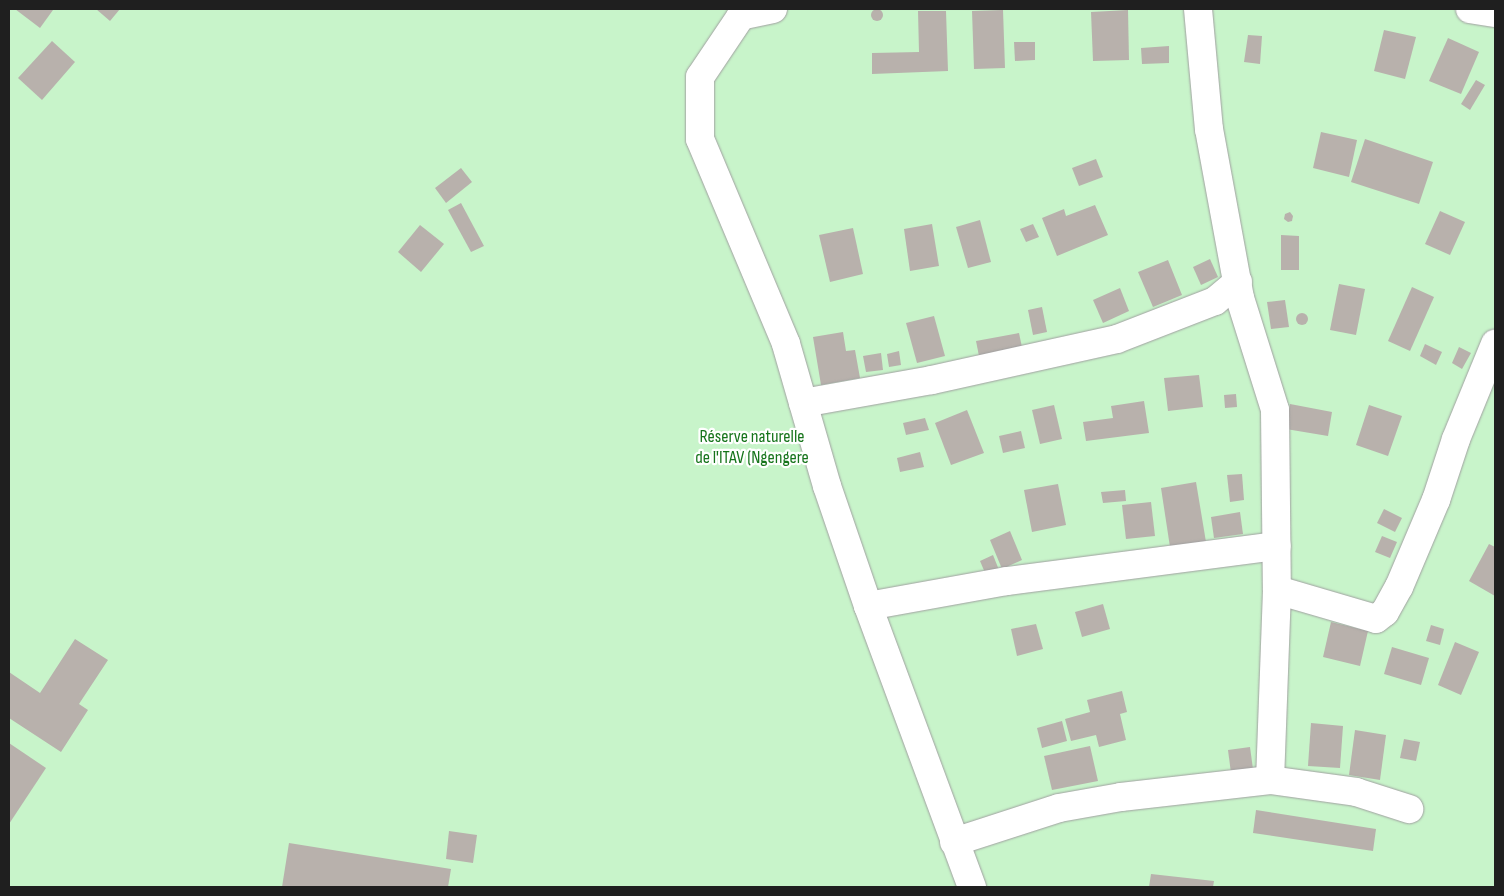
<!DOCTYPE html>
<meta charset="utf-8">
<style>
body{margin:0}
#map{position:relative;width:1504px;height:896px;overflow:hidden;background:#efece6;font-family:"Sofia Sans Condensed",sans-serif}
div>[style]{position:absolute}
.park>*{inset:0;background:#c8f4ca}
.building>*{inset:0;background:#b8b1ac}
.round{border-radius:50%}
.roads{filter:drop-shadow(0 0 1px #a0a0a0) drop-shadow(0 0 1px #a0a0a0)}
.minor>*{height:28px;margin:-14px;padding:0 14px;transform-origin:14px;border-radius:14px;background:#fff}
span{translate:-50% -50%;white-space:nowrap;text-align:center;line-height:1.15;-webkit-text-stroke:4.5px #fff;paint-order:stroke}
.park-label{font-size:18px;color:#16741b}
.frame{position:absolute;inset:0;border:10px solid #1f1f1f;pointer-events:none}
</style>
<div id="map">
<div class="park">
<i style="clip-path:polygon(9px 9px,1495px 9px,1495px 887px,9px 887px)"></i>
</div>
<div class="building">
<i class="round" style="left:871px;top:9px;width:12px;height:12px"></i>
<i style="clip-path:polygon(15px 9px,51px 9px,53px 10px,40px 28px)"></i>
<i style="clip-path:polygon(96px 9px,120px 9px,110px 21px)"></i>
<i style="clip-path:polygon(1003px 10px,1005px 68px,974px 69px,972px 11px)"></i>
<i style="clip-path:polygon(1128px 10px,1129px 60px,1093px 61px,1091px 12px)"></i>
<i style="clip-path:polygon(918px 11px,946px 11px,948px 71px,872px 74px,872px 53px,919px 52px)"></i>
<i style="clip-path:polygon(1384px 30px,1416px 37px,1405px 79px,1374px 71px)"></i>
<i style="clip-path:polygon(1248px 35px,1262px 36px,1260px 64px,1244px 62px)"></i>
<i style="clip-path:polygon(1448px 38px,1479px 52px,1461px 94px,1429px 81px)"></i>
<i style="clip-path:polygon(52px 41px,75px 62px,42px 100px,18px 78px)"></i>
<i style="clip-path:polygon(1014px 42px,1035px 42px,1035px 60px,1015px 61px)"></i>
<i style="clip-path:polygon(1169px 46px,1169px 63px,1142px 64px,1141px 48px)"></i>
<i style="clip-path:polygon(1476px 80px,1485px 85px,1470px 110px,1461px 104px)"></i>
<i style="clip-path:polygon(1321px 132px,1357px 140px,1349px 177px,1313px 168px)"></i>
<i style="clip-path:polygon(1365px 139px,1433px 162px,1419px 204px,1351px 182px)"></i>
<i style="clip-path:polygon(1096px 159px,1103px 177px,1079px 186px,1072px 168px)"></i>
<i style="clip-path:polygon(461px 168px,472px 182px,446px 203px,435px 188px)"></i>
<i style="clip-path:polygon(461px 203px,484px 246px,471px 252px,448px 210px)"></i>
<i style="clip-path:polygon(1095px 205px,1108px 235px,1057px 256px,1042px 218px,1064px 209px,1066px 216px)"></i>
<i style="clip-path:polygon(1440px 211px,1465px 222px,1450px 255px,1425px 244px)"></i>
<i style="clip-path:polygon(1290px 212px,1293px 216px,1292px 221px,1288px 222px,1284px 219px,1285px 214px)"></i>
<i style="clip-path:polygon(980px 220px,991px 262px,968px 268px,956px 227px)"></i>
<i style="clip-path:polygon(932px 224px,939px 266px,910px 271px,904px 229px)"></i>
<i style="clip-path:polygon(1033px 224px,1039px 237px,1026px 242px,1020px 229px)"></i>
<i style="clip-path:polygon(420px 225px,444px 244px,421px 272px,398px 252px)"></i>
<i style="clip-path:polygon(853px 228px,863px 274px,830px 282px,819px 235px)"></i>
<i style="clip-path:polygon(1281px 235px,1299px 236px,1299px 270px,1281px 270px)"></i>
<i style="clip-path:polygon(1210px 259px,1218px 277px,1201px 285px,1193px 267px)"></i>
<i style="clip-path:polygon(1168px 260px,1182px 295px,1153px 307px,1138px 272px)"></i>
<i style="clip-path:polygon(1339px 284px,1365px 289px,1356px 335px,1330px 330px)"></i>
<i style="clip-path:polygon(1412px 287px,1434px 297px,1410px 351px,1388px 341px)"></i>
<i style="clip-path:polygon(1120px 288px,1129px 311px,1103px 323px,1093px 300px)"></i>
<i style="clip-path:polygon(1285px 300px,1289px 327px,1271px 329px,1267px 302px)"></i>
<i style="clip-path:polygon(1042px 307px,1047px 332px,1033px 335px,1028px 310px)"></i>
<i class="round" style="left:1296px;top:313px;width:12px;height:12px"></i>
<i style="clip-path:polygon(934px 316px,945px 356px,917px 363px,906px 323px)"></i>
<i style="clip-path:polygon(843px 332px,846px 351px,855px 350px,860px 378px,821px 385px,813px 337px)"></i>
<i style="clip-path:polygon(1019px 333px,1023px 352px,980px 361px,976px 341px)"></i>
<i style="clip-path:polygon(1425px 344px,1442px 352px,1436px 365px,1420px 356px)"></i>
<i style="clip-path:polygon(1459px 347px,1471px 353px,1462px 369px,1452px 363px)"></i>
<i style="clip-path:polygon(899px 351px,901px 365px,889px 367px,887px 354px)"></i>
<i style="clip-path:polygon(881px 353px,883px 370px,866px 372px,863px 356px)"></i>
<i style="clip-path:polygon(1199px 375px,1203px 407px,1168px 411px,1164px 378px)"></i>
<i style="clip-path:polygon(1236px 394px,1237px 407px,1225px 408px,1224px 395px)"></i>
<i style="clip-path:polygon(1144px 401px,1149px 433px,1086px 441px,1083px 422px,1113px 418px,1111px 406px)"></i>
<i style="clip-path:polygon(1290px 404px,1332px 412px,1328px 436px,1286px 429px)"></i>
<i style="clip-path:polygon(1054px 405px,1062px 439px,1040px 444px,1032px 410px)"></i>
<i style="clip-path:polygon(1369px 405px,1402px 416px,1388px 456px,1356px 445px)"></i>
<i style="clip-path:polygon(967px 410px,984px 453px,951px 465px,935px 423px)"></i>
<i style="clip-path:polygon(925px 418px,929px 430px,906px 435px,903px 423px)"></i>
<i style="clip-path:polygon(1021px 431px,1025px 448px,1003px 453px,999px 436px)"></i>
<i style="clip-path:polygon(920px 452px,924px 467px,900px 472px,897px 458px)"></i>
<i style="clip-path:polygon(1242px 474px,1244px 500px,1230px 502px,1227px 475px)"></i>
<i style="clip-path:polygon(1196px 482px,1206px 542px,1170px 547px,1161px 488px)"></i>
<i style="clip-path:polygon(1058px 484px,1066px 525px,1032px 532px,1024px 490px)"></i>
<i style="clip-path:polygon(1125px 490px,1126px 501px,1103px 503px,1101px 492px)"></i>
<i style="clip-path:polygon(1151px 502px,1155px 536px,1126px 539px,1122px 505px)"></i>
<i style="clip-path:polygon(1384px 509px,1402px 518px,1395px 532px,1377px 523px)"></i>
<i style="clip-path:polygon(1240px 512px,1243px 534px,1214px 538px,1211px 517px)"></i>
<i style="clip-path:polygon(1010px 531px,1022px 560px,1002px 569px,990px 540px)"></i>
<i style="clip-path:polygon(1382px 536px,1397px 542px,1390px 558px,1375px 552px)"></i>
<i style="clip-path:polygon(1489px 544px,1495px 547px,1495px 596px,1469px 581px)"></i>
<i style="clip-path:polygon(993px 555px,999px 570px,986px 575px,980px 561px)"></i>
<i style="clip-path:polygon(1103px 604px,1110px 629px,1082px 637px,1075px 612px)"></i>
<i style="clip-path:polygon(1331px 622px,1368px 631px,1360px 666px,1323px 657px)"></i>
<i style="clip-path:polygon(1036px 624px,1043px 649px,1017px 656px,1011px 629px)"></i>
<i style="clip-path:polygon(1431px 625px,1444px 629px,1440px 645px,1426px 641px)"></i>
<i style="clip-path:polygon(75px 639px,108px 660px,79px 704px,88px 710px,61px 752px,9px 718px,9px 672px,40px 693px)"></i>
<i style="clip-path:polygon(1455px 642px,1479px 652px,1461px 695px,1438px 685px)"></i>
<i style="clip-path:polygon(1392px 647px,1429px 658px,1421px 685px,1384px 674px)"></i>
<i style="clip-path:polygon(1122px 691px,1127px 712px,1120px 714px,1126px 740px,1099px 747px,1096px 735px,1071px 741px,1065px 719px,1090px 712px,1087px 700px)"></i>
<i style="clip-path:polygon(1062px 721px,1067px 741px,1042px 748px,1037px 728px)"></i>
<i style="clip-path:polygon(1311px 723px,1343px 726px,1340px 768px,1308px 766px)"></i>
<i style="clip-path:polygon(1355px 730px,1386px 735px,1380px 780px,1349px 775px)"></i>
<i style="clip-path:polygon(1404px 739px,1420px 742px,1416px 761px,1400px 758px)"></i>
<i style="clip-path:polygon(9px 743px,46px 768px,9px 824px)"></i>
<i style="clip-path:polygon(1090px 746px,1098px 781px,1052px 790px,1044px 756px)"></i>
<i style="clip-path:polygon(1250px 747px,1253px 769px,1231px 773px,1228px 750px)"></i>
<i style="clip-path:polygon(1256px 810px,1376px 829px,1373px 851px,1253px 833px)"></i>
<i style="clip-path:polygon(449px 831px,477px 835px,473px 863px,446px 859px)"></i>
<i style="clip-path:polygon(289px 843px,451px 869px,448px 887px,282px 887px)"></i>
<i style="clip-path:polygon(1151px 874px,1214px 881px,1213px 887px,1149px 887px)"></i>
</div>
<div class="roads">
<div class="minor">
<i style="left:773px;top:9px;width:33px;rotate:168deg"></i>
<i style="left:741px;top:16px;width:73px;rotate:123.9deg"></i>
<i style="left:700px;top:77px;width:62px;rotate:90deg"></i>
<i style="left:700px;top:139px;width:222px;rotate:67.2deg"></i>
<i style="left:786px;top:344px;width:148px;rotate:73.9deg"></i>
<i style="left:827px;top:486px;width:127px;rotate:71.1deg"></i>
<i style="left:868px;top:606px;width:300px;rotate:69.7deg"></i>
<i style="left:1198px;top:9px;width:121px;rotate:84.8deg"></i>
<i style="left:1209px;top:129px;width:172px;rotate:79.6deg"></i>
<i style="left:1240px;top:298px;width:117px;rotate:72.6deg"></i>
<i style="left:1275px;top:410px;width:180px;rotate:89.4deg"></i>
<i style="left:1277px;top:590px;width:190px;rotate:92.1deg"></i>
<i style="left:1470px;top:9px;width:25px;rotate:9deg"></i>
<i style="left:803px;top:403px;width:131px;rotate:-10.1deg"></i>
<i style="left:932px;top:380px;width:189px;rotate:-12.5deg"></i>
<i style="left:1117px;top:339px;width:105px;rotate:-21.2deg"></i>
<i style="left:1215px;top:301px;width:30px;rotate:-40deg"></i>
<i style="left:1277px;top:590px;width:103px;rotate:16.3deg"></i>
<i style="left:1376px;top:619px;width:11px;rotate:-38deg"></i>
<i style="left:1385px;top:612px;width:29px;rotate:-61deg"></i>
<i style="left:1399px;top:587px;width:95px;rotate:-67deg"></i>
<i style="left:1436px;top:500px;width:64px;rotate:-71.8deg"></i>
<i style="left:1456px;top:439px;width:103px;rotate:-67.7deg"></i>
<i style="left:868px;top:606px;width:141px;rotate:-10.2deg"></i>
<i style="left:1007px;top:581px;width:272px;rotate:-7.4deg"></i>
<i style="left:954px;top:842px;width:110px;rotate:-17.9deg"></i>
<i style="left:1059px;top:808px;width:63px;rotate:-10.1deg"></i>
<i style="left:1121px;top:797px;width:150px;rotate:-6.5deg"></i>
<i style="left:1270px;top:780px;width:87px;rotate:7.9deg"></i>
<i style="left:1356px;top:792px;width:56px;rotate:17.8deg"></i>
</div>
</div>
<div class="park-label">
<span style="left:752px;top:448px">Réserve naturelle<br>de l'ITAV (Ngengere</span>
</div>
<div class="frame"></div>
</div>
